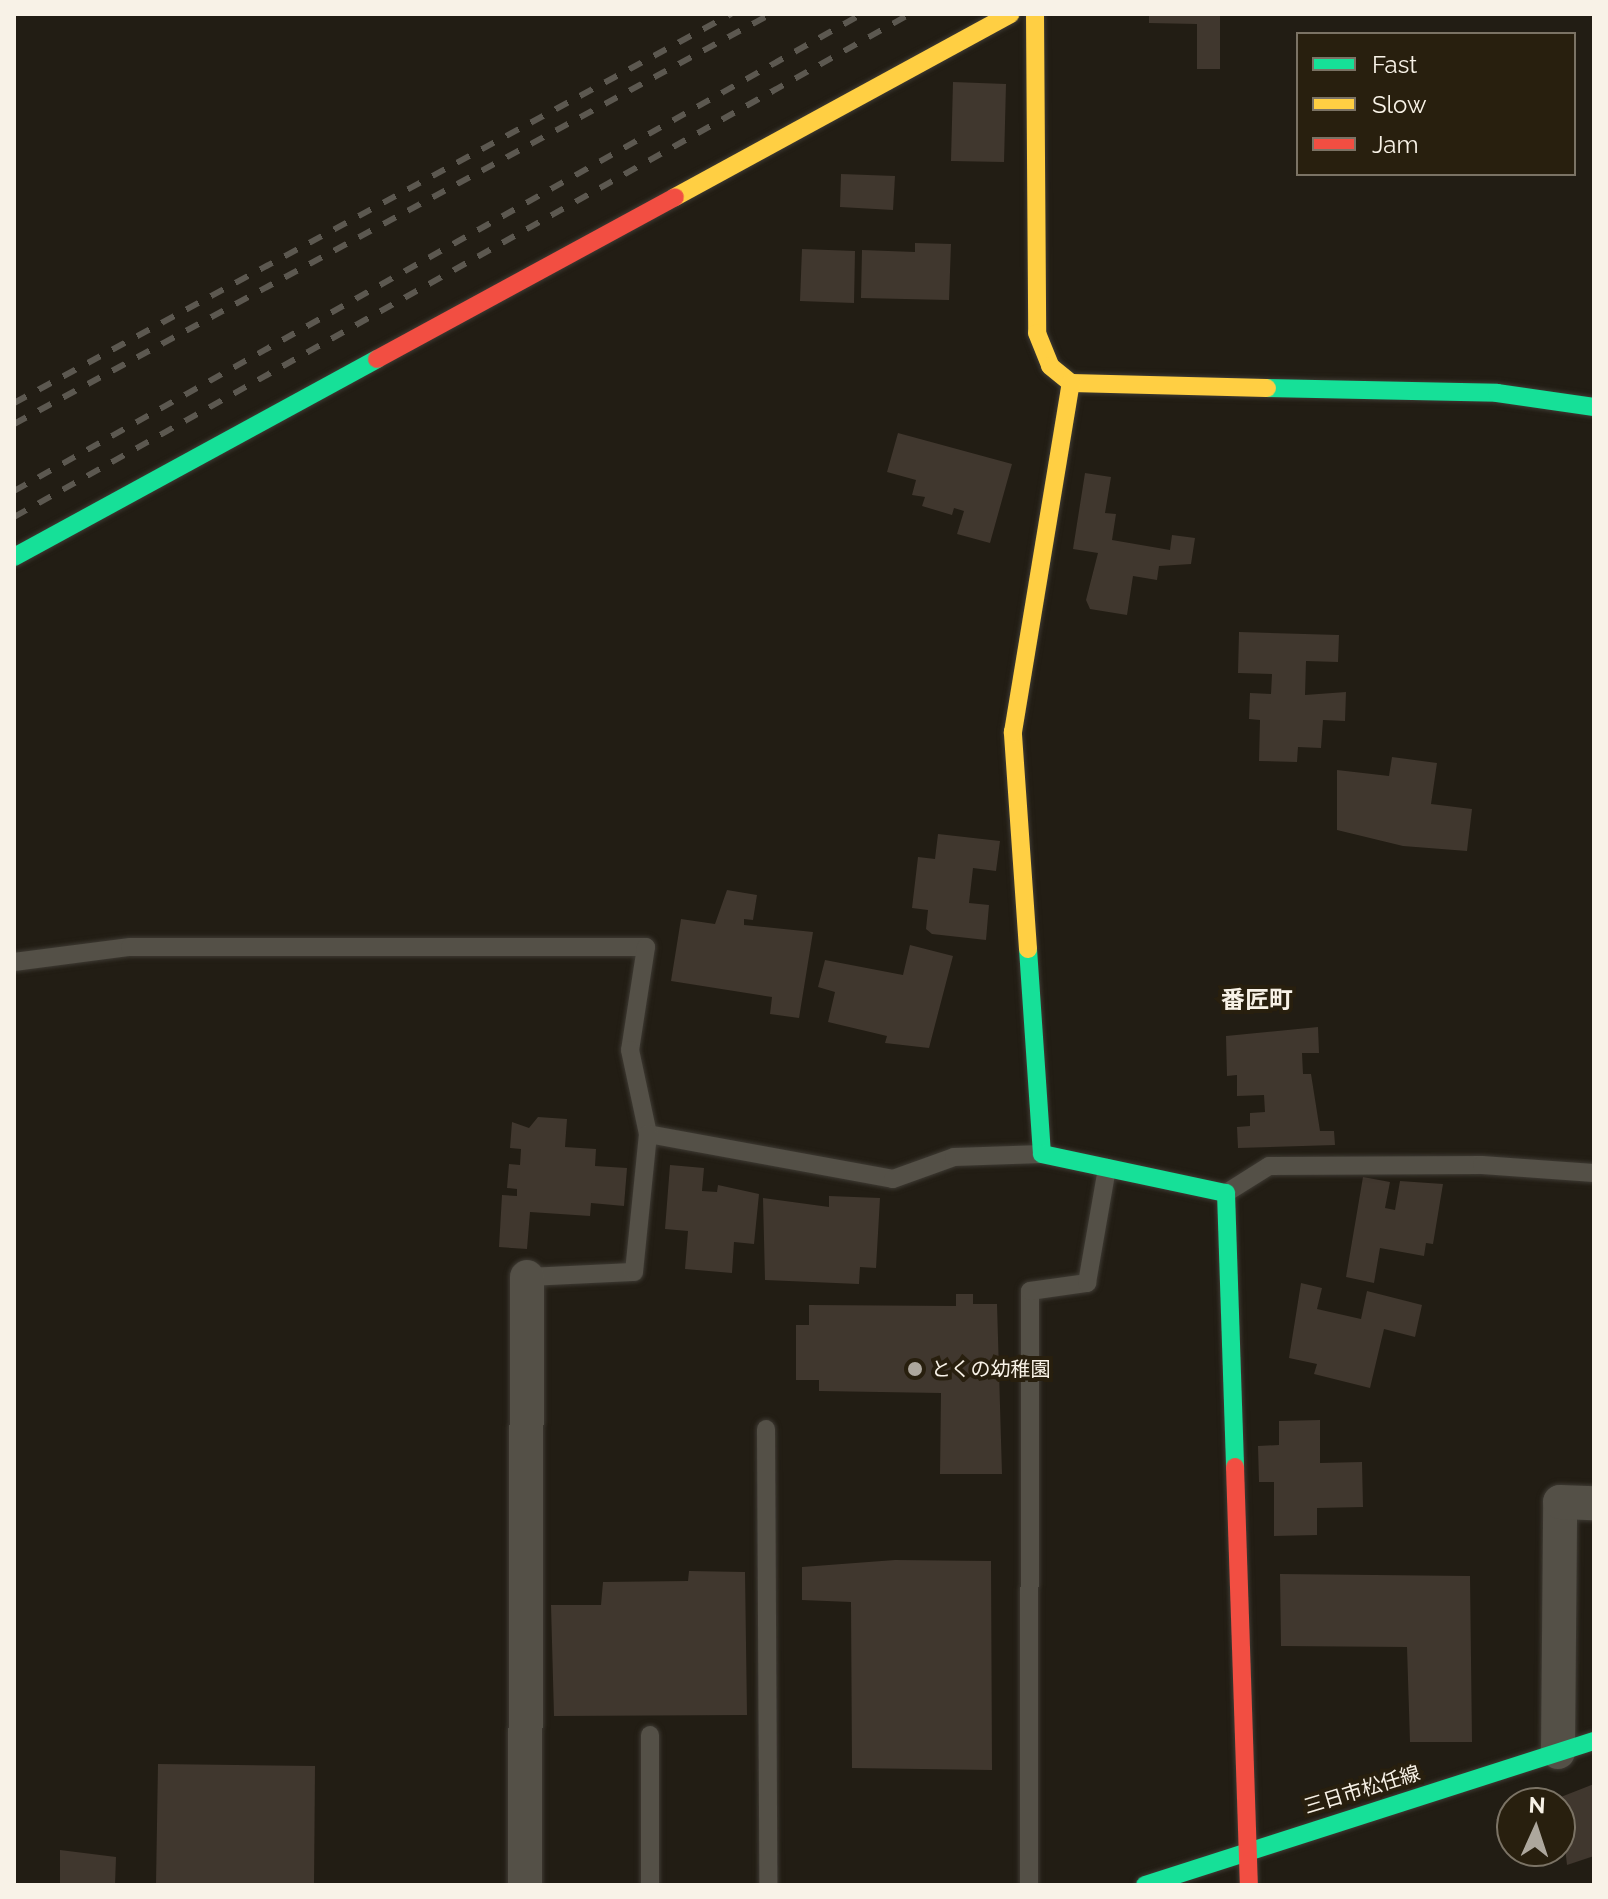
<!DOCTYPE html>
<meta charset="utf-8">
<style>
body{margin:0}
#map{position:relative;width:1608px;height:1899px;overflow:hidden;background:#221d14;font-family:Raleway,"Noto Sans JP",sans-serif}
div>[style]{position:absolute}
.building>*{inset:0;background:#40372e}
.roads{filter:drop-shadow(0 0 2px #3e3a33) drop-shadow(0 0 2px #3e3a33)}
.lane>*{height:18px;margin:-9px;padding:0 9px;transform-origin:9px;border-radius:9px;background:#545047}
.street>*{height:34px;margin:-17px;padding:0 17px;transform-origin:17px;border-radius:17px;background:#545047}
.fast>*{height:18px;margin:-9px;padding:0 9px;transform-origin:9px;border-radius:9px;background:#16e098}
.slow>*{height:18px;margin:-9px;padding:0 9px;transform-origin:9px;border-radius:9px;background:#ffcf43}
.jam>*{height:18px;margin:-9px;padding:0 9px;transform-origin:9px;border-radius:9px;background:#f24e42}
.rail>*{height:6px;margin-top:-3px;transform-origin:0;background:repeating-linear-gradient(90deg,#5c5850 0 14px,transparent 0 28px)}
.dots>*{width:22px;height:22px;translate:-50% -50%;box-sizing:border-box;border:4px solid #281f0e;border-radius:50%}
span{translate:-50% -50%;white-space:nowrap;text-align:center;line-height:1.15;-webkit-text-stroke:8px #281f0e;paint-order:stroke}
.poi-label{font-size:20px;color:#f8f2e7}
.left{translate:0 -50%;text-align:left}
.street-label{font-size:20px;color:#f8f2e7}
.quarter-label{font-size:24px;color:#f8f2e7;font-weight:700}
.frame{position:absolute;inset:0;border:16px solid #f8f2e7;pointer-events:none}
.legend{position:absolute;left:1296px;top:32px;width:280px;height:144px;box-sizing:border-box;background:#281f0e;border:2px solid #7b7365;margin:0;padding:10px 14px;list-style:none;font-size:24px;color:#f8f2e7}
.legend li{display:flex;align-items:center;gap:16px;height:40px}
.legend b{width:40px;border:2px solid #7b7365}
.north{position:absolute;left:1496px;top:1787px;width:80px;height:80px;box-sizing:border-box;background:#281f0e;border:2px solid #7b7365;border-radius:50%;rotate:3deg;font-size:22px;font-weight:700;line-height:32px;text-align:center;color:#f8f2e7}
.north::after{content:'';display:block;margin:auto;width:28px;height:36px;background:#ada79d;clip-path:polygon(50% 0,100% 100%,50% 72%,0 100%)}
</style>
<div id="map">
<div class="building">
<i style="clip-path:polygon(1149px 14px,1220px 14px,1220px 69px,1197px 69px,1197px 24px,1149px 23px)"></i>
<i style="clip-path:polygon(953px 82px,1006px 84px,1004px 162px,951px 161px)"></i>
<i style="clip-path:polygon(841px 174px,895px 176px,893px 210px,840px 207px)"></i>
<i style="clip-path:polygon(915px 243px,951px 244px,949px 300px,861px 298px,862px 250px,915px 252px)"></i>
<i style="clip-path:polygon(802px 249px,855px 251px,854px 303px,800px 301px)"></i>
<i style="clip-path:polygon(898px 433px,1012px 464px,990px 543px,957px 534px,964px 511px,954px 508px,952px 515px,922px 506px,925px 497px,912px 495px,916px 480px,887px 472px)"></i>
<i style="clip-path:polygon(1085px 473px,1111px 477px,1105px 513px,1116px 514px,1112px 540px,1170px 550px,1172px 535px,1195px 538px,1191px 564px,1159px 566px,1157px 580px,1133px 576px,1127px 615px,1090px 609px,1086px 600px,1098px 553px,1073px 549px)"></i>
<i style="clip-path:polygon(1239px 632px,1339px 635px,1338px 662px,1306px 661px,1305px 695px,1346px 692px,1345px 721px,1323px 720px,1321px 748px,1298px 747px,1297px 762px,1259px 761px,1260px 720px,1249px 719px,1250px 693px,1271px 694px,1272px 674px,1238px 673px)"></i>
<i style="clip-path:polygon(1392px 757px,1437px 763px,1431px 804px,1472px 809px,1467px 851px,1403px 846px,1337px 830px,1337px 770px,1389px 776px)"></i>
<i style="clip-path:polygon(938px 834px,1000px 841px,996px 871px,973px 868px,969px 903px,989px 905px,986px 940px,932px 934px,926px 929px,928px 910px,912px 908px,918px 857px,935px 859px)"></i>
<i style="clip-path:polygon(727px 890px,757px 895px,753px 920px,744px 919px,744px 925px,813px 932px,799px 1018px,770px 1014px,772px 997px,671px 981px,681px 919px,715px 924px)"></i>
<i style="clip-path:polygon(910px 945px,953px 956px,929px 1048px,885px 1043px,887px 1036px,828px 1022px,835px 992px,818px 987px,825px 960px,903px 975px)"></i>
<i style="clip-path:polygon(1318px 1027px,1319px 1053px,1302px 1053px,1303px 1074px,1311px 1074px,1320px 1131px,1334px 1131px,1335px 1145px,1238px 1148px,1237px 1127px,1250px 1126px,1250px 1113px,1265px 1112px,1264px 1095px,1237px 1096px,1237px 1075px,1227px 1076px,1226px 1036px)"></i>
<i style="clip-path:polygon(538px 1117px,567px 1119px,565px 1147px,596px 1149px,595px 1166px,627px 1168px,624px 1206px,591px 1203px,590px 1216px,530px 1212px,527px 1249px,499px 1247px,502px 1195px,517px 1196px,517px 1189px,507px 1188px,509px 1164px,520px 1165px,521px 1149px,510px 1148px,512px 1122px,529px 1128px)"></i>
<i style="clip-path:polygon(670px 1165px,704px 1168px,702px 1191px,717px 1192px,718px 1185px,759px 1194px,754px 1244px,734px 1242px,732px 1273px,685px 1269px,688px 1231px,665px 1229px)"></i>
<i style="clip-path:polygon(1363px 1177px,1390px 1182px,1385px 1208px,1395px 1210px,1400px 1181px,1443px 1184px,1433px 1244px,1426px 1243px,1424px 1256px,1380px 1248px,1374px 1283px,1346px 1277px)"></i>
<i style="clip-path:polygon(829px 1196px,880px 1198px,876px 1268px,860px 1267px,859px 1284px,765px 1280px,763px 1198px,829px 1207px)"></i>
<i style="clip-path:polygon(1301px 1283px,1322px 1288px,1317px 1309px,1361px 1319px,1367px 1291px,1422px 1305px,1415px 1337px,1384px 1329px,1370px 1388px,1314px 1374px,1317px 1364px,1289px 1358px)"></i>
<i style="clip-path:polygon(956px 1294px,973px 1294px,973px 1304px,997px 1304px,1002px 1474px,940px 1474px,941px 1393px,819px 1391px,819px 1380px,796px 1380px,796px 1325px,809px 1325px,809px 1305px,956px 1306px)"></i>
<i style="clip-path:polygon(1320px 1420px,1320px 1463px,1362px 1462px,1363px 1507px,1317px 1508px,1317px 1535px,1274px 1536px,1274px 1482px,1259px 1482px,1258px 1446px,1279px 1445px,1279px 1421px)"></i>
<i style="clip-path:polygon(895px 1560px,991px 1561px,992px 1770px,852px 1768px,851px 1602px,802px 1600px,802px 1567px)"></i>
<i style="clip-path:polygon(689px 1571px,745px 1572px,747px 1715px,554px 1716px,551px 1605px,601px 1605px,603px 1582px,688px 1581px)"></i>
<i style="clip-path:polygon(1280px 1574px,1470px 1576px,1472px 1742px,1410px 1742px,1407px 1647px,1281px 1646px)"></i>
<i style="clip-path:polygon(158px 1764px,315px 1766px,314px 1885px,156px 1885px)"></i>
<i style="clip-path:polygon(1594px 1784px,1594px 1856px,1567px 1865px,1560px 1803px,1548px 1802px)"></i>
<i style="clip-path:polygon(1512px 1814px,1512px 1853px,1508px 1854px,1496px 1819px)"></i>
<i style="clip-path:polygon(60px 1850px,116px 1857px,115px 1885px,60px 1885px)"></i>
</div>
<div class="roads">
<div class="lane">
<i style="left:14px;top:962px;width:117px;rotate:-7.4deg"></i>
<i style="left:130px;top:947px;width:516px"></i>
<i style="left:646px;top:947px;width:104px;rotate:98.8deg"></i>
<i style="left:630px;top:1050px;width:86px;rotate:77.9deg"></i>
<i style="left:648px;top:1134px;width:249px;rotate:10.4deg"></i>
<i style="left:893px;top:1179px;width:65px;rotate:-19.8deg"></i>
<i style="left:954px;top:1157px;width:88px;rotate:-2deg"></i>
<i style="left:1226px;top:1193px;width:51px;rotate:-32.1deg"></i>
<i style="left:1269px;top:1166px;width:213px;rotate:-0.3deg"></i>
<i style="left:1482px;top:1165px;width:112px;rotate:4.1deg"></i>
<i style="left:527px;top:1277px;width:107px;rotate:-2.7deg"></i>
<i style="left:634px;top:1272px;width:139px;rotate:-84.2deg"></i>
<i style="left:766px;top:1429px;width:456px;rotate:89.7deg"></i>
<i style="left:650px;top:1735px;width:150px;rotate:90deg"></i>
<i style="left:1029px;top:1885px;width:594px;rotate:-89.9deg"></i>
<i style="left:1030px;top:1291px;width:58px;rotate:-8deg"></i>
<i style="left:1087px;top:1283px;width:117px;rotate:-80.1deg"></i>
</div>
<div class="street">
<i style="left:1558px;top:1752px;width:250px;rotate:-89.5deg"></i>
<i style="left:1560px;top:1502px;width:34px;rotate:2deg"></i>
<i style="left:525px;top:1885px;width:608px;rotate:-89.81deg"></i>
</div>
<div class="fast">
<i style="left:1267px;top:388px;width:230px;rotate:1.2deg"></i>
<i style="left:1497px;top:393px;width:98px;rotate:8.2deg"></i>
<i style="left:14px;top:557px;width:413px;rotate:-28.6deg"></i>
<i style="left:1028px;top:949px;width:205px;rotate:86.1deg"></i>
<i style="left:1042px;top:1154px;width:188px;rotate:12deg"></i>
<i style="left:1226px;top:1193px;width:274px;rotate:88.1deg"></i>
<i style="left:1145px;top:1885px;width:472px;rotate:-17.8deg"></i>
</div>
<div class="slow">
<i style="left:1035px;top:14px;width:319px;rotate:89.6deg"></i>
<i style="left:1037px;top:333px;width:35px;rotate:68deg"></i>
<i style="left:1050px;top:366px;width:27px;rotate:39deg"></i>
<i style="left:1071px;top:383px;width:196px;rotate:1.5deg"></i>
<i style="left:675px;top:197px;width:382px;rotate:-28.6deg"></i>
<i style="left:1028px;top:949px;width:218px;rotate:-94deg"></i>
<i style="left:1013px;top:732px;width:354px;rotate:-80.6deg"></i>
</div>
<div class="jam">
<i style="left:377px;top:359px;width:339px;rotate:-28.5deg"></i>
<i style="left:1235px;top:1467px;width:418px;rotate:88.1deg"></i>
</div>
</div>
<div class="rail">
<i style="left:14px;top:403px;width:816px;rotate:-28.48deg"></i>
<i style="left:14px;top:424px;width:861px;rotate:-28.44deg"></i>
<i style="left:14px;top:491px;width:973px;rotate:-29.36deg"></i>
<i style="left:14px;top:517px;width:1028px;rotate:-29.31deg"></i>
</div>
<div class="dots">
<i style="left:915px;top:1369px;background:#ada79d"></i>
</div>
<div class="poi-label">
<span class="left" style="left:931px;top:1369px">とくの幼稚園</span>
</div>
<div class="street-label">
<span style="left:1362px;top:1790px;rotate:-17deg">三日市松任線</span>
</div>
<div class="quarter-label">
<span style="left:1257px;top:1000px">番匠町</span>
</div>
<div class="frame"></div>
<ul class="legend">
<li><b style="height:10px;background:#16e098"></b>Fast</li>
<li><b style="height:10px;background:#ffcf43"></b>Slow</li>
<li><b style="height:10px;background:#f24e42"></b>Jam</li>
</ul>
<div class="north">N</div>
</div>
